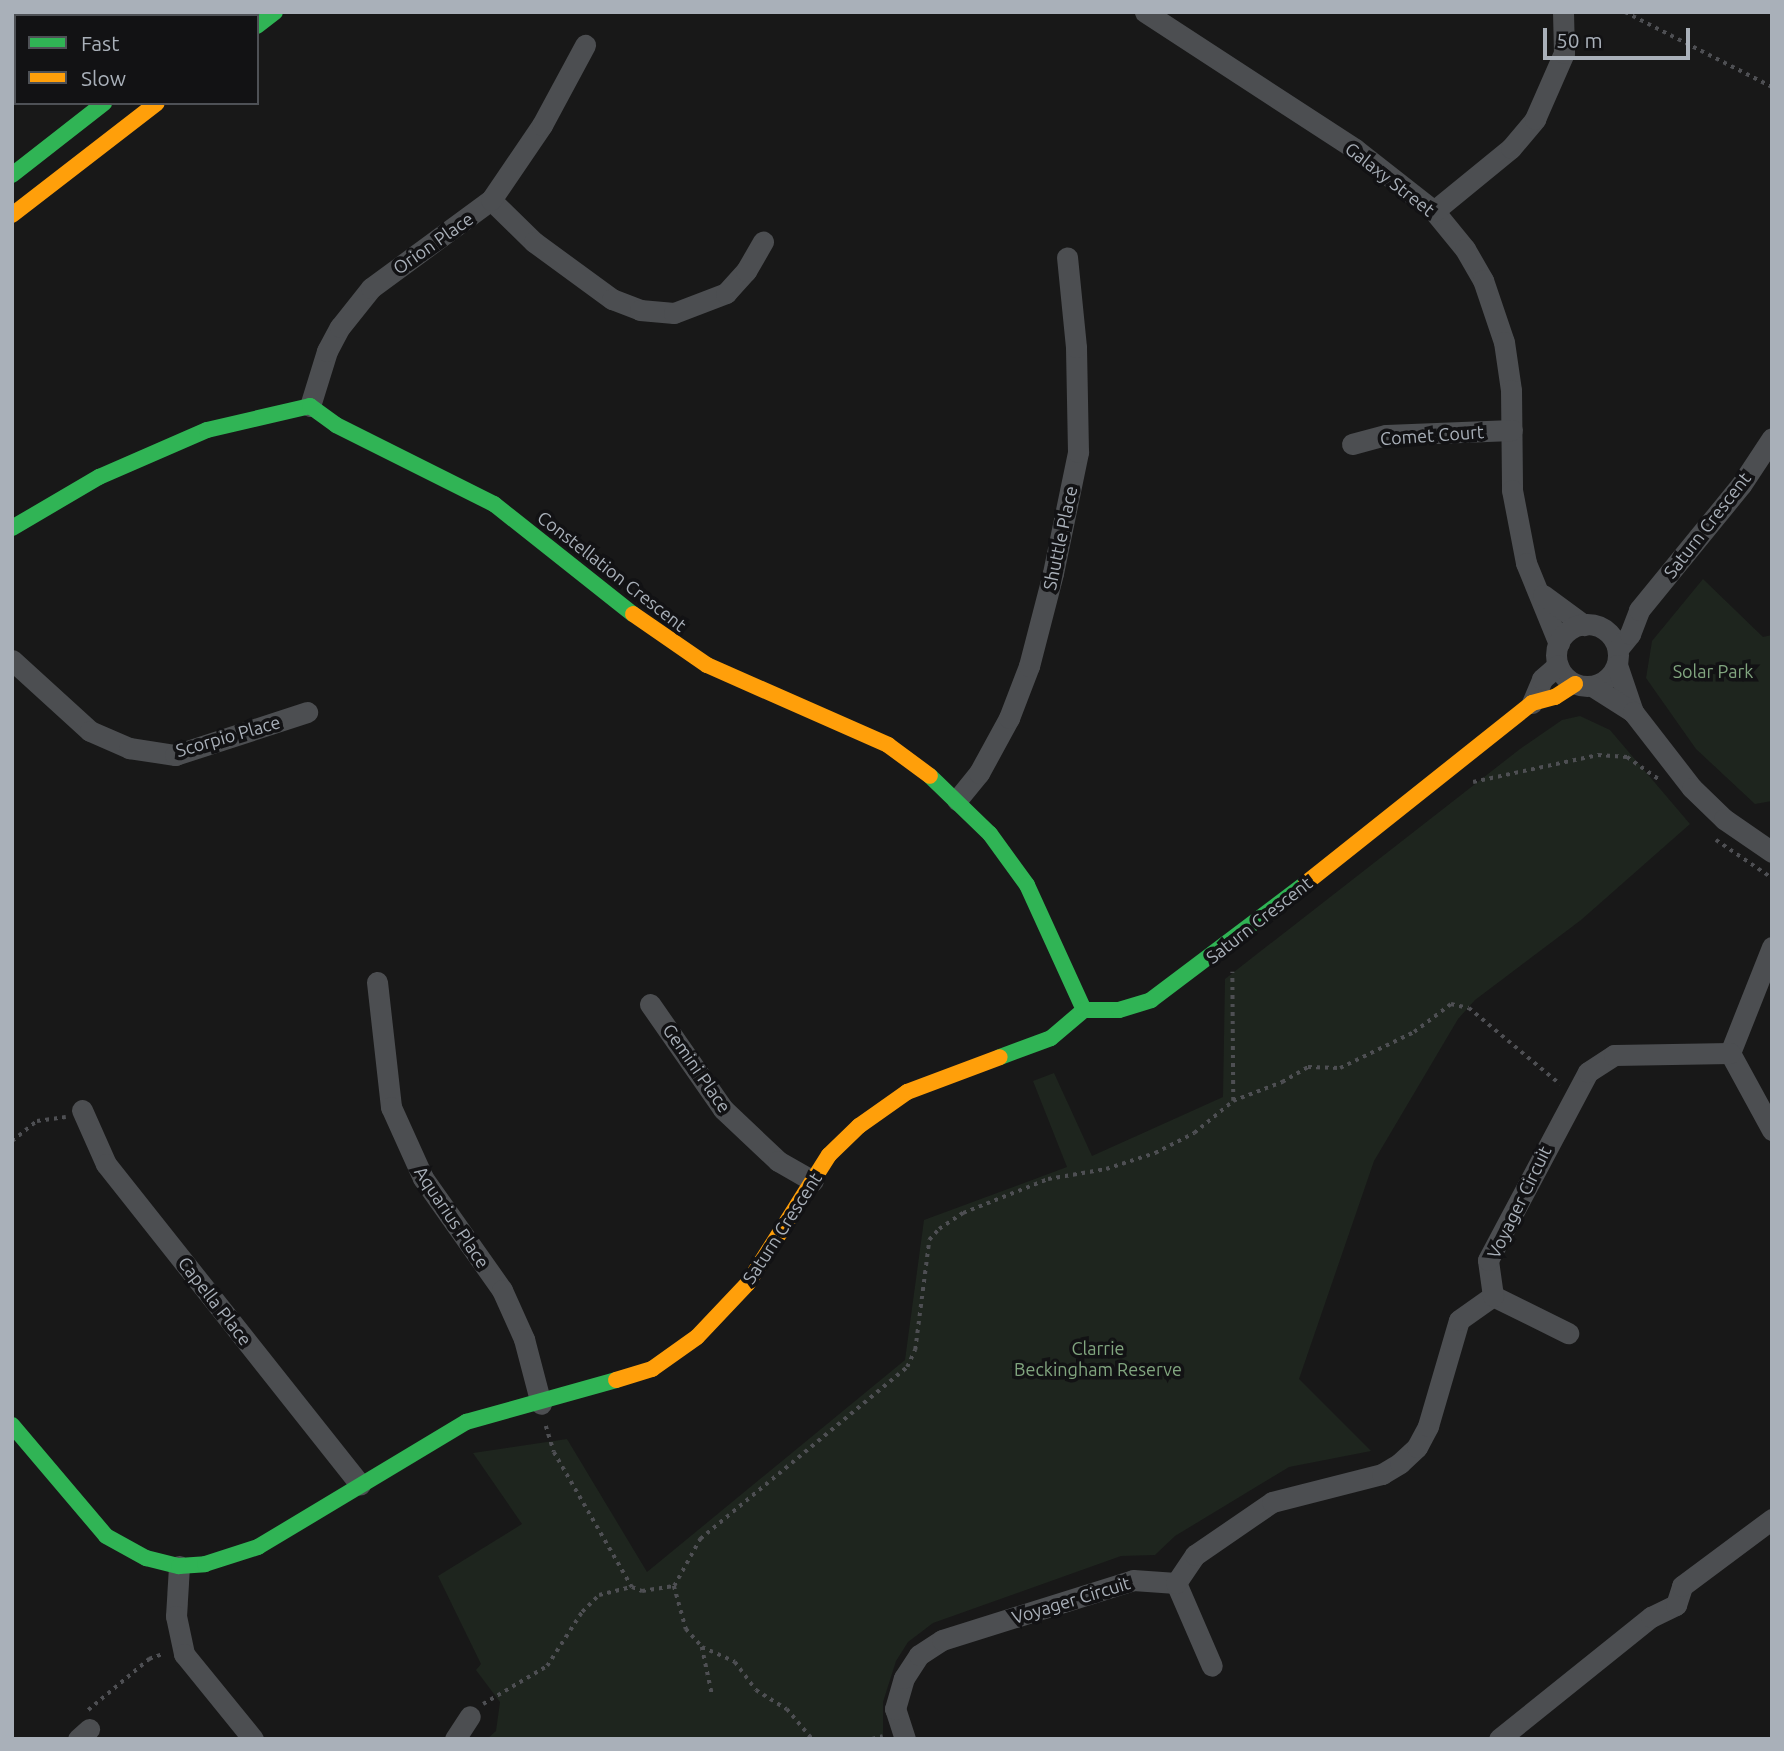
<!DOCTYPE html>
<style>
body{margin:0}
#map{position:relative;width:1784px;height:1751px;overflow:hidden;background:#181818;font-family:Ubuntu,sans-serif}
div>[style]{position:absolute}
.green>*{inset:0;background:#1e251e}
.path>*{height:3.5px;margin-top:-1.75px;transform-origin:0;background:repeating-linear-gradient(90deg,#4e4f53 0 3.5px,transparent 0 8.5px)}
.street>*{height:21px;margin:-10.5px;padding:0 10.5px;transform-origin:10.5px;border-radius:10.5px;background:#4c4e51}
.street>.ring{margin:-10.5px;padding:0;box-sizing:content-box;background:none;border:21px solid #4c4e51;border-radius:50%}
.fast>*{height:16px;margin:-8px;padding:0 8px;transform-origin:8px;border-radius:8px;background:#30b455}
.slow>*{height:16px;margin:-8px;padding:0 8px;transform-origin:8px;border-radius:8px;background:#ff9f0a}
span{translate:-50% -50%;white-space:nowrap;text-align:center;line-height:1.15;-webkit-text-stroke:7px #121214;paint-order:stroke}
.street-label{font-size:18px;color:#a9b0b9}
.park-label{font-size:18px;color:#81a57f}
.frame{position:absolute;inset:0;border:14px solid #a9b0b9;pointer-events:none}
.legend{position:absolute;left:14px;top:14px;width:245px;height:91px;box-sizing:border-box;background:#121214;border:2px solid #4e5156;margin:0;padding:9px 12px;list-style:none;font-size:21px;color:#a9b0b9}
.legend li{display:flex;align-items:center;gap:14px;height:35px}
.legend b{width:35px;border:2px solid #4e5156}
.scale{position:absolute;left:1543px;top:28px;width:147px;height:32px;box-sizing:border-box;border:4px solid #a9b0b9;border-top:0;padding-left:9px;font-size:21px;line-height:24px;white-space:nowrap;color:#a9b0b9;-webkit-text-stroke:5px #121214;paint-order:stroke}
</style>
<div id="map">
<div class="green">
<i style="clip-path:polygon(1703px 579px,1763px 637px,1772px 635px,1772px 801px,1755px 804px,1696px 749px,1646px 678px,1652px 641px)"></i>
<i style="clip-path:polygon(1580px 716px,1610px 730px,1690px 824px,1581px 920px,1475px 1000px,1458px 1019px,1374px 1161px,1299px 1379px,1371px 1451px,1289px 1467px,1175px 1536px,1155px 1555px,1121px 1556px,933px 1623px,908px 1642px,896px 1661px,883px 1702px,883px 1739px,487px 1739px,496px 1731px,500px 1702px,476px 1670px,481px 1664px,438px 1576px,522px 1524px,473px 1453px,567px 1439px,647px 1572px,905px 1360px,924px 1220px,1067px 1167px,1033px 1081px,1054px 1073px,1092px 1156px,1223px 1097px,1225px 979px,1520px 749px,1562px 720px)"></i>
</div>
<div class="path">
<i style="left:1625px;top:12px;width:165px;rotate:27deg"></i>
<i style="left:1473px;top:782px;width:128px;rotate:-12.2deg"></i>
<i style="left:1598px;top:755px;width:29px;rotate:4deg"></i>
<i style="left:1627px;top:757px;width:38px;rotate:35deg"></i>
<i style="left:1716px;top:840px;width:68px;rotate:34.2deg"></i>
<i style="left:1233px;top:1101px;width:53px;rotate:-21.2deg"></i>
<i style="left:1282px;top:1082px;width:30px;rotate:-30deg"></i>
<i style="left:1308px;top:1067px;width:32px;rotate:2deg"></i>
<i style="left:1340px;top:1068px;width:82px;rotate:-25.9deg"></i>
<i style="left:1414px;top:1032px;width:46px;rotate:-37.1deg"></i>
<i style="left:1451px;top:1004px;width:18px;rotate:13deg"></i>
<i style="left:1469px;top:1008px;width:119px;rotate:39.9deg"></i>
<i style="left:12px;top:1141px;width:32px;rotate:-39deg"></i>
<i style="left:37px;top:1121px;width:29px;rotate:-8deg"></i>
<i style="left:546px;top:1426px;width:27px;rotate:73deg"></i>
<i style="left:554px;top:1452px;width:156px;rotate:60deg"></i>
<i style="left:674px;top:1586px;width:45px;rotate:74.4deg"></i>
<i style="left:686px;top:1629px;width:24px;rotate:48deg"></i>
<i style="left:702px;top:1647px;width:36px;rotate:24deg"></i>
<i style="left:735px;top:1662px;width:35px;rotate:53deg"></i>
<i style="left:756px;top:1690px;width:36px;rotate:32deg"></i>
<i style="left:787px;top:1709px;width:39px;rotate:50deg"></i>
<i style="left:702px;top:1647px;width:48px;rotate:78deg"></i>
<i style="left:483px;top:1704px;width:74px;rotate:-30.7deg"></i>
<i style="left:547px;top:1666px;width:64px;rotate:-57.1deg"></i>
<i style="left:582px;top:1612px;width:24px;rotate:-45deg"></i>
<i style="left:599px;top:1595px;width:34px;rotate:-14deg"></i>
<i style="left:632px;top:1587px;width:11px;rotate:22deg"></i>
<i style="left:642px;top:1591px;width:32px;rotate:-9deg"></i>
<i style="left:674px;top:1586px;width:54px;rotate:-61deg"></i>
<i style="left:700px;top:1539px;width:269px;rotate:-39.7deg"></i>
<i style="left:907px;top:1367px;width:19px;rotate:-65deg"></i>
<i style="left:915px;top:1350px;width:111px;rotate:-82.7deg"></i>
<i style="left:929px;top:1240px;width:15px;rotate:-48deg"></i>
<i style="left:939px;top:1229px;width:29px;rotate:-34deg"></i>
<i style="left:963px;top:1213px;width:92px;rotate:-21.8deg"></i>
<i style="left:1048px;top:1179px;width:59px;rotate:-9.8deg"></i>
<i style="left:1106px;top:1169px;width:52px;rotate:-18.1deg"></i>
<i style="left:1155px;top:1153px;width:44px;rotate:-27.1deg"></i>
<i style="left:1194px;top:1133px;width:50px;rotate:-39.4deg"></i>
<i style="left:1233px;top:1101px;width:129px;rotate:-90.4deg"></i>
<i style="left:88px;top:1710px;width:80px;rotate:-39.9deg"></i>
<i style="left:149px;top:1659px;width:15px;rotate:-20deg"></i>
<i style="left:872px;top:1739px;width:11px;rotate:-15deg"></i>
</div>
<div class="street">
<i style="left:1145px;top:12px;width:251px;rotate:33.1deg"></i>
<i style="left:1355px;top:149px;width:100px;rotate:38.1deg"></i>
<i style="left:1434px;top:211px;width:49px;rotate:50.8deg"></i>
<i style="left:1465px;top:249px;width:36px;rotate:60deg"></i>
<i style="left:1483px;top:280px;width:65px;rotate:71.3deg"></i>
<i style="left:1504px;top:342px;width:49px;rotate:81.7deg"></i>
<i style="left:1511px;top:390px;width:100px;rotate:89.4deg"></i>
<i style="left:1512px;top:490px;width:74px;rotate:79.1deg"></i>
<i style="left:1526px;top:563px;width:87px;rotate:67.8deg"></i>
<i style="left:491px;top:200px;width:60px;rotate:44.3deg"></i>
<i style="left:534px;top:242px;width:97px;rotate:36.2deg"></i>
<i style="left:612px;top:299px;width:30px;rotate:21deg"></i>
<i style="left:640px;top:310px;width:34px;rotate:5deg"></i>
<i style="left:674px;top:313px;width:56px;rotate:-21deg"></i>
<i style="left:726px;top:293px;width:30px;rotate:-48deg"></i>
<i style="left:746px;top:271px;width:34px;rotate:-60deg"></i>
<i style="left:1434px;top:211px;width:99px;rotate:-39.3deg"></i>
<i style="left:1511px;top:148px;width:38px;rotate:-50deg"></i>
<i style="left:1535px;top:119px;width:72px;rotate:-66.3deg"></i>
<i style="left:1564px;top:53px;width:41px;rotate:-91.4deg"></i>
<i style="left:310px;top:406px;width:58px;rotate:-72.8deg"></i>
<i style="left:327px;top:351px;width:27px;rotate:-62deg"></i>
<i style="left:340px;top:327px;width:50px;rotate:-51.5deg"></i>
<i style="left:371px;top:288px;width:149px;rotate:-36.3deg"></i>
<i style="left:491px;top:200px;width:91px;rotate:-55.8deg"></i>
<i style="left:542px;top:125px;width:91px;rotate:-61.7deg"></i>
<i style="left:1352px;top:444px;width:35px;rotate:-15deg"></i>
<i style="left:1386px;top:435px;width:126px;rotate:-2.3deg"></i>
<i style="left:1543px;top:595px;width:51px;rotate:36.2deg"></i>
<i class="ring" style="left:1556px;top:624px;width:41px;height:41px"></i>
<i style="left:1618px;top:649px;width:19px;rotate:-51deg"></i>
<i style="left:1630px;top:634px;width:26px;rotate:-69deg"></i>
<i style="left:1639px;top:610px;width:161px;rotate:-50.8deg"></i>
<i style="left:1741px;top:485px;width:56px;rotate:-56.6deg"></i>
<i style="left:12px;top:660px;width:105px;rotate:42.3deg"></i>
<i style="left:90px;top:731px;width:43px;rotate:23.6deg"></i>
<i style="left:129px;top:748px;width:47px;rotate:8.7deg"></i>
<i style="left:175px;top:755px;width:139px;rotate:-18deg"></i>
<i style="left:1617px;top:665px;width:50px;rotate:71.2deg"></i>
<i style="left:1592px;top:686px;width:49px;rotate:32.4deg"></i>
<i style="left:1633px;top:712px;width:96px;rotate:52.2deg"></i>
<i style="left:1692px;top:788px;width:45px;rotate:44.1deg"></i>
<i style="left:1724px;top:819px;width:58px;rotate:34.5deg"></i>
<i style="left:1532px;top:703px;width:26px;rotate:-67deg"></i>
<i style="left:1542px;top:679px;width:21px;rotate:-41deg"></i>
<i style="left:957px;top:800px;width:35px;rotate:-51deg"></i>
<i style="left:979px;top:773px;width:63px;rotate:-61.4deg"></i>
<i style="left:1009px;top:718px;width:56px;rotate:-69deg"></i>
<i style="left:1029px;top:666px;width:96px;rotate:-75.5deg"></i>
<i style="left:1053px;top:573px;width:124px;rotate:-78.3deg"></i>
<i style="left:1078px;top:452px;width:105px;rotate:-91.1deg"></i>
<i style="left:1076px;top:347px;width:90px;rotate:-95.7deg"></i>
<i style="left:377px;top:982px;width:126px;rotate:83.6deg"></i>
<i style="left:391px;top:1107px;width:78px;rotate:65.7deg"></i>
<i style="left:423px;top:1178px;width:137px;rotate:54.8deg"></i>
<i style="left:502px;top:1290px;width:54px;rotate:65.8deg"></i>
<i style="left:524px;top:1339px;width:67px;rotate:75.3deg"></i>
<i style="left:650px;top:1004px;width:128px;rotate:55.2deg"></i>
<i style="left:723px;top:1109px;width:76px;rotate:43.4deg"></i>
<i style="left:778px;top:1161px;width:40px;rotate:29.7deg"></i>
<i style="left:1730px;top:1053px;width:114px;rotate:-68.4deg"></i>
<i style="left:1730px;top:1053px;width:88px;rotate:61.4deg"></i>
<i style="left:82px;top:1110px;width:59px;rotate:66deg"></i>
<i style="left:106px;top:1164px;width:409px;rotate:51.6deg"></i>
<i style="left:1493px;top:1296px;width:84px;rotate:26.3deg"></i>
<i style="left:179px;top:1566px;width:50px;rotate:93.4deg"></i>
<i style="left:176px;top:1616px;width:39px;rotate:78deg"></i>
<i style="left:184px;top:1654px;width:109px;rotate:50.9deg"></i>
<i style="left:1176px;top:1583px;width:90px;rotate:66.6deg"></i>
<i style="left:78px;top:1739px;width:15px;rotate:-42deg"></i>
<i style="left:455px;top:1739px;width:27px;rotate:-57deg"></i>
<i style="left:905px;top:1739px;width:32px;rotate:-108deg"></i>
<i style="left:895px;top:1709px;width:32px;rotate:-74deg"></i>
<i style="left:904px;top:1678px;width:27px;rotate:-57deg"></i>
<i style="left:919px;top:1655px;width:27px;rotate:-33deg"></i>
<i style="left:942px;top:1640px;width:200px;rotate:-17.4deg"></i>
<i style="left:1133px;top:1580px;width:43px;rotate:4deg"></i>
<i style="left:1176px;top:1583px;width:34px;rotate:-56deg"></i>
<i style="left:1195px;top:1555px;width:93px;rotate:-34.5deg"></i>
<i style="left:1272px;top:1502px;width:114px;rotate:-14.3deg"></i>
<i style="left:1382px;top:1474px;width:21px;rotate:-31deg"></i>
<i style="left:1400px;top:1463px;width:23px;rotate:-43deg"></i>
<i style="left:1417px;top:1447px;width:24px;rotate:-62deg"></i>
<i style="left:1428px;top:1426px;width:110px;rotate:-73.7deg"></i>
<i style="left:1459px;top:1320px;width:42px;rotate:-35.2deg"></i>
<i style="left:1493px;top:1296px;width:36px;rotate:-98deg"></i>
<i style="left:1488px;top:1260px;width:213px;rotate:-62deg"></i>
<i style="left:1588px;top:1072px;width:31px;rotate:-33deg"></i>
<i style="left:1614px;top:1055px;width:116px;rotate:-1deg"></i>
<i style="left:1499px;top:1739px;width:195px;rotate:-38.8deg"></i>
<i style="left:1651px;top:1617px;width:28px;rotate:-26deg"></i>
<i style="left:1676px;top:1605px;width:20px;rotate:-72deg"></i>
<i style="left:1682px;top:1586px;width:112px;rotate:-36.7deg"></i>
</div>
<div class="fast">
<i style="left:216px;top:16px;width:6px;rotate:-39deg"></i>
<i style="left:257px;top:26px;width:23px;rotate:-38deg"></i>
<i style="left:12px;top:175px;width:117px;rotate:-38deg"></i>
<i style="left:12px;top:528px;width:101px;rotate:-30.4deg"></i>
<i style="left:99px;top:477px;width:118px;rotate:-23.5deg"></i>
<i style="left:207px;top:430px;width:106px;rotate:-13.1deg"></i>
<i style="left:310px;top:406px;width:32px;rotate:36deg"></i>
<i style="left:336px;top:425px;width:177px;rotate:26.6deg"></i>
<i style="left:494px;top:504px;width:177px;rotate:38.4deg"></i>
<i style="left:930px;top:776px;width:83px;rotate:44deg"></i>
<i style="left:990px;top:834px;width:63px;rotate:54deg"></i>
<i style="left:1027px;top:885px;width:137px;rotate:65.5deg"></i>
<i style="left:1000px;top:1057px;width:54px;rotate:-20.4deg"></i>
<i style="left:1051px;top:1038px;width:43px;rotate:-40.3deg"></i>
<i style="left:1084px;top:1010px;width:35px"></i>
<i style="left:1119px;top:1010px;width:34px;rotate:-17deg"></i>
<i style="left:1151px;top:1000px;width:194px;rotate:-37deg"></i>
<i style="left:12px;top:1425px;width:145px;rotate:49.7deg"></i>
<i style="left:106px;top:1536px;width:46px;rotate:28.8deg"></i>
<i style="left:146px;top:1558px;width:34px;rotate:14deg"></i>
<i style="left:179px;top:1566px;width:26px;rotate:-4deg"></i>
<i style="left:205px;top:1564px;width:56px;rotate:-17.8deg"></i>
<i style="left:258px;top:1547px;width:243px;rotate:-31deg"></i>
<i style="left:466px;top:1422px;width:156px;rotate:-15.6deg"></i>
</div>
<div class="slow">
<i style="left:12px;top:215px;width:183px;rotate:-37.7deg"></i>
<i style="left:633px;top:614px;width:90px;rotate:34.6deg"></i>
<i style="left:707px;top:665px;width:198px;rotate:23.8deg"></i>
<i style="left:888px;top:745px;width:52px;rotate:36.4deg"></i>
<i style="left:1306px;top:883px;width:289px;rotate:-38.5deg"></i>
<i style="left:1532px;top:703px;width:24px;rotate:-15deg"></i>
<i style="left:1555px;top:697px;width:24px;rotate:-33deg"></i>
<i style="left:616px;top:1380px;width:38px;rotate:-17deg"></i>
<i style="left:652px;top:1369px;width:55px;rotate:-35.4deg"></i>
<i style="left:697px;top:1337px;width:74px;rotate:-46.6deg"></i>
<i style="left:748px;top:1283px;width:151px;rotate:-57.7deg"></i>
<i style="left:829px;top:1155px;width:42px;rotate:-44deg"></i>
<i style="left:859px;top:1126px;width:59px;rotate:-35.3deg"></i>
<i style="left:907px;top:1092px;width:99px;rotate:-20.6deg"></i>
</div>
<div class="street-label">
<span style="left:1390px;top:179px;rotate:38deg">Galaxy Street</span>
<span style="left:433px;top:243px;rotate:-35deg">Orion Place</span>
<span style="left:1432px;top:435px;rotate:-4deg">Comet Court</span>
<span style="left:1707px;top:525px;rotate:-52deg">Saturn Crescent</span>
<span style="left:1060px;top:538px;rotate:-78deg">Shuttle Place</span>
<span style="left:612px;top:571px;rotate:38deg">Constellation Crescent</span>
<span style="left:228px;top:736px;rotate:-16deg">Scorpio Place</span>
<span style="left:1259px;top:920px;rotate:-38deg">Saturn Crescent</span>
<span style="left:697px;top:1068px;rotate:55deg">Gemini Place</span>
<span style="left:1519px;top:1202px;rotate:-64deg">Voyager Circuit</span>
<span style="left:452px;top:1217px;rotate:56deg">Aquarius Place</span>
<span style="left:782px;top:1228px;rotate:-57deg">Saturn Crescent</span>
<span style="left:215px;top:1301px;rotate:52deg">Capella Place</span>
<span style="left:1071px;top:1600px;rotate:-17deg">Voyager Circuit</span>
</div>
<div class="park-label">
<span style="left:1713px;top:671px">Solar Park</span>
<span style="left:1098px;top:1359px">Clarrie<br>Beckingham Reserve</span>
</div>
<div class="frame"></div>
<ul class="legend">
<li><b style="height:9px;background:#30b455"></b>Fast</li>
<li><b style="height:9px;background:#ff9f0a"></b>Slow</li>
</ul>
<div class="scale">50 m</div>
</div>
